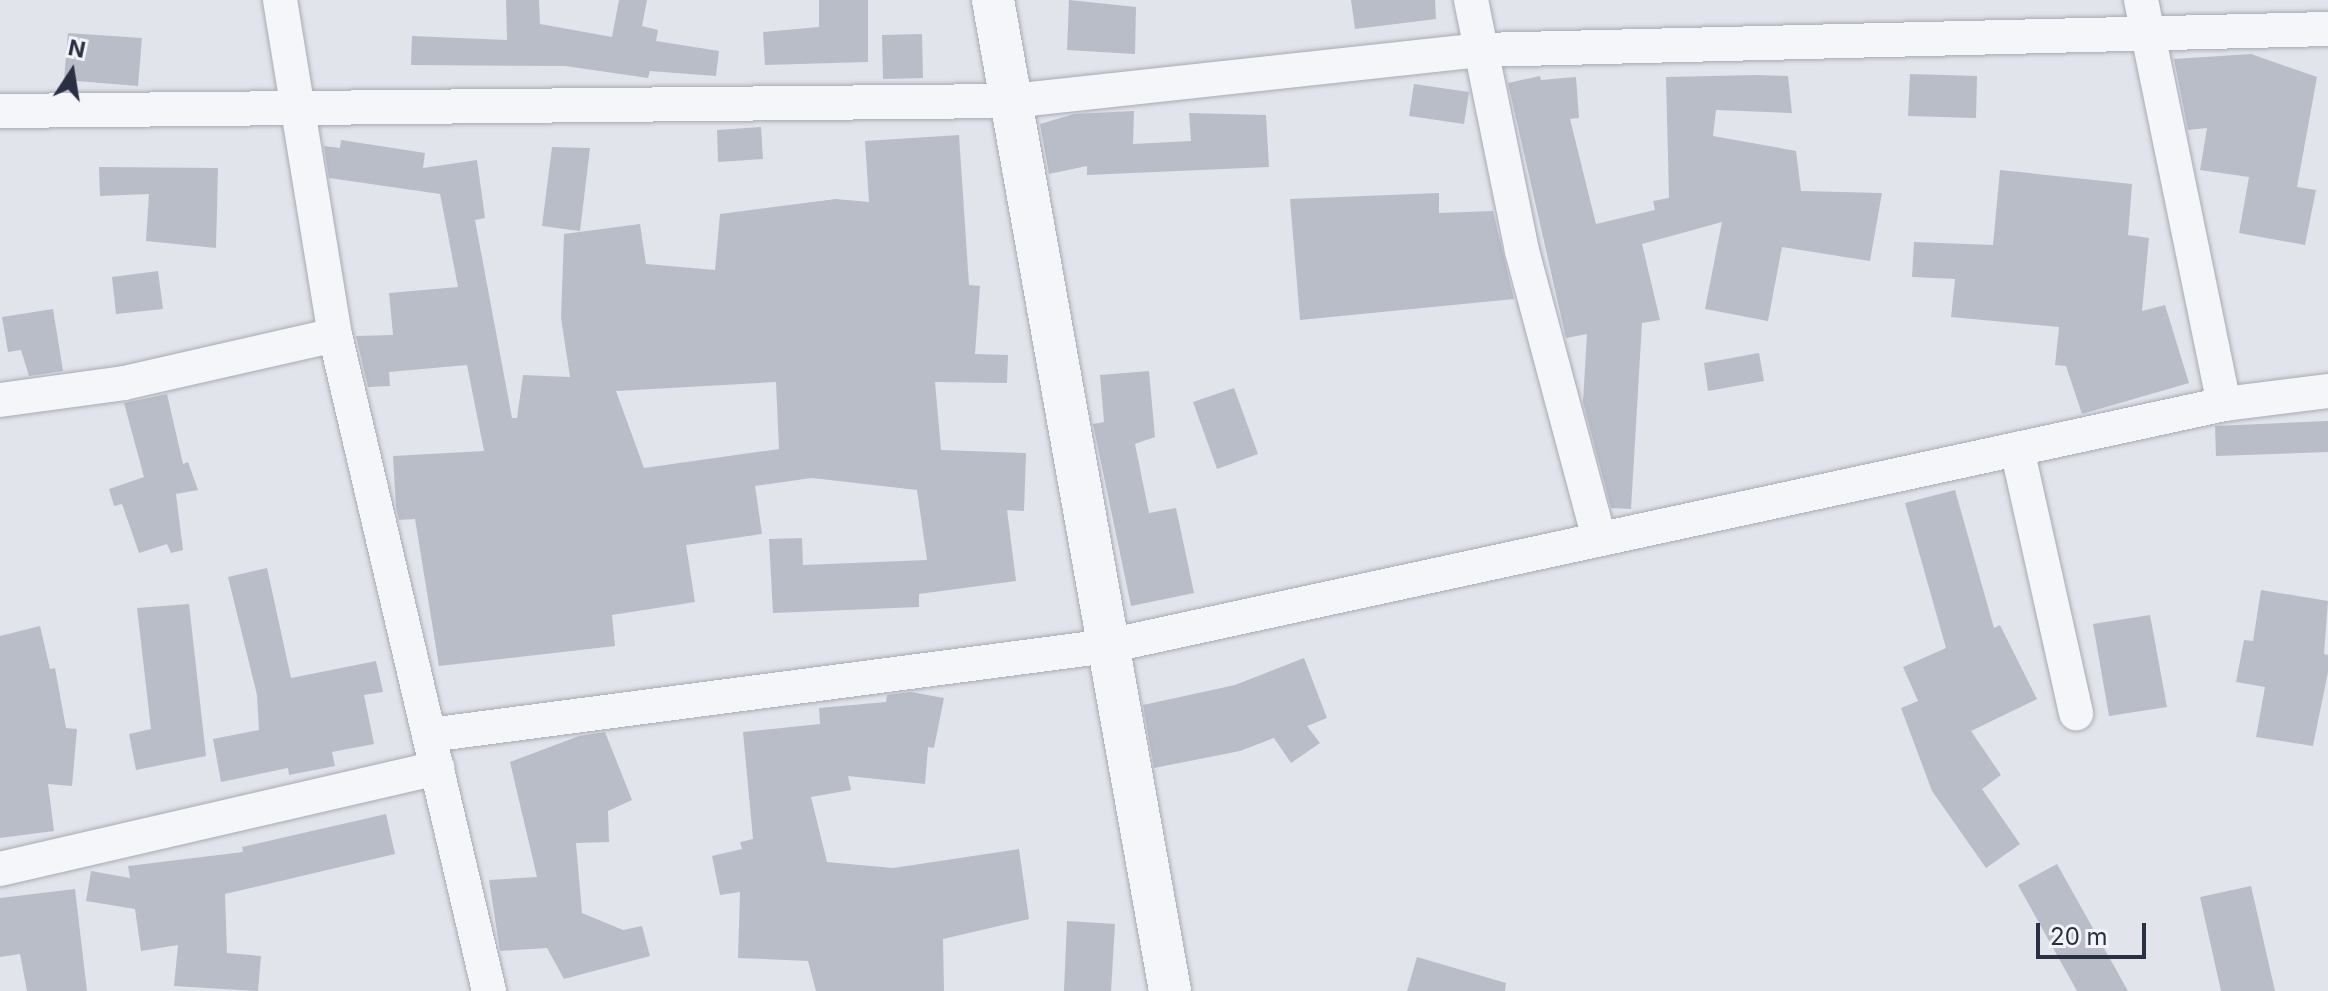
<!DOCTYPE html>
<style>
body{margin:0}
#map{position:relative;width:2328px;height:991px;overflow:hidden;background:#e2e4eb;font-family:Inter,sans-serif}
div>[style]{position:absolute}
.building>*{inset:0;background:#b9bdc8}
.roads{filter:drop-shadow(0 0 2px #a7aab5) drop-shadow(0 0 2px #a7aab5)}
.minor>*{height:34px;margin:-17px;padding:0 17px;transform-origin:17px;border-radius:17px;background:#f5f6f9}
.tertiary>*{height:42px;margin:-21px;padding:0 21px;transform-origin:21px;border-radius:21px;background:#f5f6f9}
span{translate:-50% -50%;white-space:nowrap;text-align:center;line-height:1.15;-webkit-text-stroke:6px #f2f4f8;paint-order:stroke}
.north{position:absolute;left:32px;top:32px;width:80px;height:80px;-webkit-text-stroke:6px #f2f4f8;paint-order:stroke;rotate:12deg;font-size:22px;font-weight:700;line-height:32px;text-align:center;color:#2a3043}
.north::after{content:'';display:block;margin:auto;width:28px;height:36px;background:#2a3043;clip-path:polygon(50% 0,100% 100%,50% 72%,0 100%)}
.scale{position:absolute;left:2036px;top:923px;width:110px;height:36px;box-sizing:border-box;border:4px solid #2a3043;border-top:0;padding-left:10px;font-size:24px;line-height:28px;white-space:nowrap;color:#2a3043;-webkit-text-stroke:6px #f2f4f8;paint-order:stroke}
</style>
<div id="map">
<div class="building">
<i style="clip-path:polygon(506px 0,539px 0,540px 24px,612px 37px,619px 0,647px 0,642px 26px,658px 30px,656px 41px,719px 51px,716px 76px,650px 71px,648px 78px,565px 66px,411px 65px,412px 36px,507px 40px)"></i>
<i style="clip-path:polygon(819px 0,868px 0,868px 62px,765px 65px,763px 32px,819px 27px)"></i>
<i style="clip-path:polygon(1069px 0,1136px 7px,1135px 54px,1067px 50px)"></i>
<i style="clip-path:polygon(1351px 0,1435px 0,1436px 19px,1355px 29px)"></i>
<i style="clip-path:polygon(68px 33px,142px 38px,138px 86px,64px 80px)"></i>
<i style="clip-path:polygon(922px 34px,923px 78px,883px 79px,882px 35px)"></i>
<i style="clip-path:polygon(2251px 54px,2317px 77px,2297px 187px,2316px 190px,2305px 245px,2239px 233px,2249px 177px,2200px 170px,2207px 128px,2188px 130px,2174px 59px)"></i>
<i style="clip-path:polygon(1910px 74px,1977px 76px,1976px 118px,1908px 116px)"></i>
<i style="clip-path:polygon(1756px 75px,1788px 76px,1792px 113px,1716px 110px,1713px 136px,1796px 151px,1801px 191px,1882px 193px,1870px 261px,1782px 247px,1768px 321px,1705px 309px,1722px 222px,1642px 244px,1660px 320px,1642px 323px,1631px 509px,1611px 508px,1583px 402px,1587px 334px,1566px 338px,1508px 83px,1540px 76px,1541px 80px,1576px 77px,1579px 118px,1570px 119px,1596px 224px,1655px 210px,1653px 201px,1669px 198px,1666px 77px)"></i>
<i style="clip-path:polygon(1414px 84px,1469px 92px,1464px 124px,1409px 116px)"></i>
<i style="clip-path:polygon(1134px 111px,1133px 144px,1191px 141px,1189px 113px,1266px 115px,1269px 167px,1087px 175px,1087px 166px,1049px 174px,1040px 124px,1074px 114px)"></i>
<i style="clip-path:polygon(761px 127px,763px 159px,718px 162px,717px 130px)"></i>
<i style="clip-path:polygon(evenodd,959px 135px,969px 285px,980px 286px,975px 354px,1008px 355px,1007px 383px,935px 382px,941px 450px,1026px 453px,1024px 511px,1007px 510px,1016px 581px,919px 594px,919px 607px,773px 613px,769px 539px,802px 538px,803px 565px,927px 560px,917px 490px,812px 478px,755px 486px,762px 534px,686px 545px,695px 602px,612px 615px,615px 646px,439px 666px,415px 519px,399px 520px,396px 507px,393px 456px,484px 451px,467px 365px,389px 372px,390px 386px,368px 387px,356px 336px,393px 335px,389px 293px,458px 287px,440px 194px,329px 178px,324px 146px,340px 148px,341px 140px,425px 153px,423px 168px,477px 160px,485px 218px,475px 220px,512px 418px,517px 418px,523px 375px,570px 377px,561px 318px,564px 234px,640px 224px,646px 264px,715px 270px,720px 214px,836px 199px,869px 202px,865px 141px,959px 135px,776px 382px,779px 449px,644px 468px,616px 391px,776px 382px)"></i>
<i style="clip-path:polygon(552px 147px,590px 148px,580px 231px,542px 226px)"></i>
<i style="clip-path:polygon(99px 167px,218px 168px,216px 248px,146px 241px,149px 194px,100px 196px)"></i>
<i style="clip-path:polygon(2000px 170px,2132px 184px,2128px 235px,2149px 238px,2142px 311px,2165px 305px,2189px 383px,2082px 414px,2066px 366px,2055px 365px,2059px 327px,1951px 317px,1955px 279px,1912px 277px,1914px 242px,1993px 245px)"></i>
<i style="clip-path:polygon(1439px 193px,1439px 213px,1493px 211px,1514px 299px,1300px 320px,1290px 199px)"></i>
<i style="clip-path:polygon(158px 271px,163px 309px,116px 314px,112px 277px)"></i>
<i style="clip-path:polygon(53px 309px,63px 371px,29px 376px,21px 350px,8px 352px,2px 317px)"></i>
<i style="clip-path:polygon(1759px 353px,1764px 381px,1708px 391px,1704px 363px)"></i>
<i style="clip-path:polygon(1149px 371px,1155px 437px,1135px 444px,1149px 513px,1176px 508px,1194px 593px,1131px 606px,1093px 424px,1104px 422px,1100px 375px)"></i>
<i style="clip-path:polygon(1234px 388px,1258px 454px,1217px 469px,1193px 402px)"></i>
<i style="clip-path:polygon(167px 394px,183px 464px,188px 462px,198px 490px,176px 494px,183px 550px,171px 553px,167px 544px,139px 553px,122px 504px,114px 506px,109px 489px,144px 477px,124px 403px)"></i>
<i style="clip-path:polygon(2328px 421px,2328px 452px,2216px 456px,2215px 426px)"></i>
<i style="clip-path:polygon(1955px 490px,1994px 628px,2000px 625px,2037px 699px,1971px 731px,2001px 775px,1982px 789px,2020px 844px,1986px 868px,1932px 791px,1901px 708px,1918px 701px,1903px 667px,1946px 648px,1905px 503px)"></i>
<i style="clip-path:polygon(267px 568px,291px 678px,376px 661px,383px 692px,364px 695px,374px 744px,332px 752px,335px 766px,289px 775px,288px 768px,221px 782px,213px 739px,259px 730px,257px 695px,228px 577px)"></i>
<i style="clip-path:polygon(2261px 590px,2328px 601px,2324px 654px,2328px 655px,2328px 672px,2313px 746px,2256px 737px,2265px 687px,2236px 682px,2244px 640px,2253px 641px)"></i>
<i style="clip-path:polygon(189px 604px,206px 756px,136px 770px,129px 734px,151px 729px,137px 608px)"></i>
<i style="clip-path:polygon(2150px 615px,2167px 707px,2109px 716px,2093px 624px)"></i>
<i style="clip-path:polygon(40px 626px,50px 669px,55px 668px,66px 728px,77px 729px,72px 786px,48px 784px,54px 831px,0 838px,0 636px)"></i>
<i style="clip-path:polygon(1304px 658px,1327px 718px,1307px 726px,1320px 743px,1291px 763px,1274px 738px,1240px 751px,1154px 768px,1143px 705px,1235px 685px)"></i>
<i style="clip-path:polygon(911px 692px,944px 698px,934px 748px,928px 747px,925px 784px,848px 776px,851px 790px,811px 797px,827px 862px,893px 868px,1019px 849px,1029px 919px,943px 939px,944px 991px,816px 991px,808px 961px,738px 958px,740px 892px,720px 895px,712px 856px,742px 849px,740px 842px,753px 839px,743px 732px,820px 724px,819px 708px,886px 702px,887px 695px)"></i>
<i style="clip-path:polygon(605px 732px,632px 800px,608px 811px,609px 842px,576px 843px,582px 913px,623px 930px,642px 926px,650px 956px,564px 979px,547px 948px,500px 951px,489px 880px,537px 877px,510px 762px,579px 736px)"></i>
<i style="clip-path:polygon(386px 814px,395px 854px,225px 894px,227px 953px,261px 956px,258px 991px,174px 986px,178px 945px,141px 951px,135px 909px,86px 901px,91px 871px,130px 878px,128px 866px,243px 852px,242px 847px)"></i>
<i style="clip-path:polygon(2057px 864px,2128px 991px,2077px 991px,2018px 885px)"></i>
<i style="clip-path:polygon(2251px 886px,2275px 991px,2221px 991px,2200px 897px)"></i>
<i style="clip-path:polygon(75px 889px,87px 991px,27px 991px,20px 954px,0 957px,0 898px)"></i>
<i style="clip-path:polygon(1067px 921px,1115px 924px,1111px 991px,1064px 991px)"></i>
<i style="clip-path:polygon(1417px 957px,1506px 983px,1505px 991px,1407px 991px)"></i>
</div>
<div class="roads">
<div class="minor">
<i style="left:280px;top:0;width:339px;rotate:80.7deg"></i>
<i style="left:335px;top:335px;width:674px;rotate:76.79deg"></i>
<i style="left:1471px;top:0;width:256px;rotate:78.5deg"></i>
<i style="left:1522px;top:251px;width:298px;rotate:75deg"></i>
<i style="left:2141px;top:0;width:412px;rotate:78.4deg"></i>
<i style="left:0;top:111px;width:1011px;rotate:-0.57deg"></i>
<i style="left:1011px;top:101px;width:473px;rotate:-6.2deg"></i>
<i style="left:1481px;top:50px;width:847px;rotate:-1.42deg"></i>
<i style="left:0;top:400px;width:125px;rotate:-7.8deg"></i>
<i style="left:124px;top:383px;width:216px;rotate:-12.8deg"></i>
<i style="left:2017px;top:449px;width:271px;rotate:77.4deg"></i>
<i style="left:430px;top:735px;width:684px;rotate:-7.48deg"></i>
<i style="left:1108px;top:646px;width:1142px;rotate:-12.23deg"></i>
<i style="left:2224px;top:404px;width:105px;rotate:-7.1deg"></i>
<i style="left:0;top:869px;width:449px;rotate:-13deg"></i>
</div>
<div class="tertiary">
<i style="left:993px;top:0;width:1007px;rotate:79.87deg"></i>
</div>
</div>
<div class="north">N</div>
<div class="scale">20 m</div>
</div>
